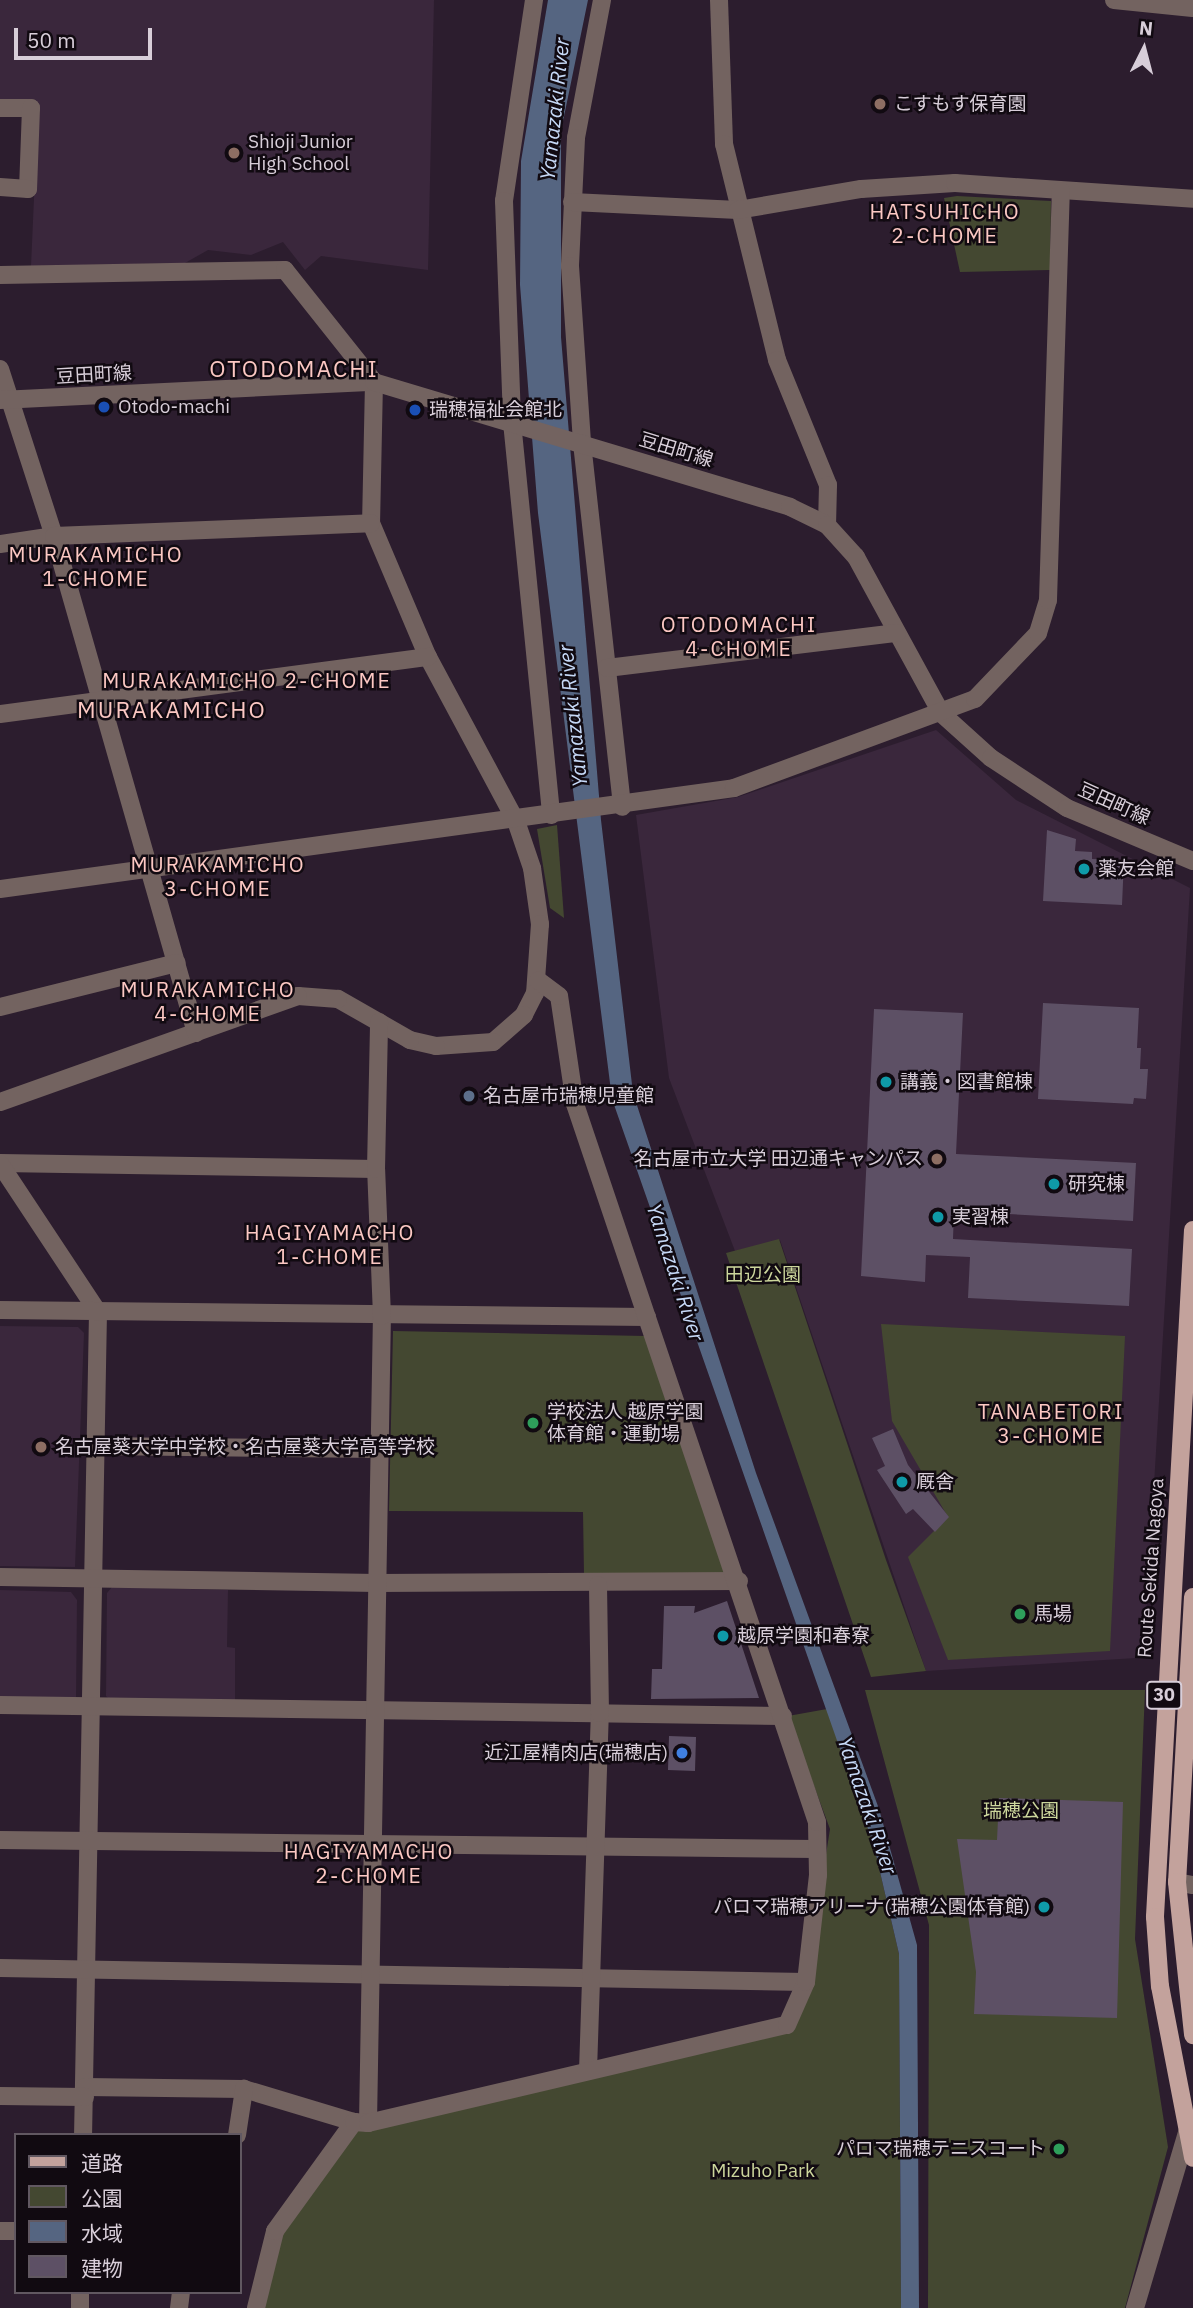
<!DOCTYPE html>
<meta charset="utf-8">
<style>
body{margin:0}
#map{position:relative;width:1193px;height:2308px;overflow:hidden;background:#2c1d2e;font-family:"IBM Plex Sans","Noto Sans JP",sans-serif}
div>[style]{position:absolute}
.built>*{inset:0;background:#3a273c}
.green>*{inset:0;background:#444831}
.water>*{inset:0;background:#556581}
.building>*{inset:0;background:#5d5065}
.minor>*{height:18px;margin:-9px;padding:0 9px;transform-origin:9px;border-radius:9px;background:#736360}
.major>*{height:18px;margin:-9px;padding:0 9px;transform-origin:9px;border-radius:9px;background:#c3a29c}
.dots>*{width:19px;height:19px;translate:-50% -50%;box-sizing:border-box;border:4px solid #110a11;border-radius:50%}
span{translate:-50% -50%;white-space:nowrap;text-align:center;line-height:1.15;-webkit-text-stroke:5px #110a11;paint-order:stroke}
.shield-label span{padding:2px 5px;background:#110a11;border:2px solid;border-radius:5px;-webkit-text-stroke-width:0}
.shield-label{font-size:18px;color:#d8ced9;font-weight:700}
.poi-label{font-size:19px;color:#d8ced9}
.left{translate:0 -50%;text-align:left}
.right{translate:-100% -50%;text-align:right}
.street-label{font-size:19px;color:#d8ced9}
.park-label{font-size:19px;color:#ccd69c}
.water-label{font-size:21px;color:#c6d9f7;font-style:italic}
.neighbourhood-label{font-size:21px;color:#fcc8c3;letter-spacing:2px}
.quarter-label{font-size:23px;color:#fcc8c3;letter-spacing:2px}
.legend{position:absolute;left:14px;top:2133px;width:228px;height:161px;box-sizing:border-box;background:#110a11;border:2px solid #615861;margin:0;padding:9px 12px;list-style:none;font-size:21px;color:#d8ced9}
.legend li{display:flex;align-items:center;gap:14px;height:35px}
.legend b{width:35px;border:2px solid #615861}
.north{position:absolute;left:1109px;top:14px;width:70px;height:70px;-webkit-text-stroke:5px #110a11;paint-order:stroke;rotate:6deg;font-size:19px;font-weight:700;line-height:28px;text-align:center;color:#d8ced9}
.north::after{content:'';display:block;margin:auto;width:24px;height:32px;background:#d8ced9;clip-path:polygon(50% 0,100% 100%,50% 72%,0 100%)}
.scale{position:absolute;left:14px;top:28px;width:138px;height:32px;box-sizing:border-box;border:4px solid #d8ced9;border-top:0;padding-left:9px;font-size:21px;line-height:24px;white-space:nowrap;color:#d8ced9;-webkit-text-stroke:5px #110a11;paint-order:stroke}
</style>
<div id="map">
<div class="built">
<i style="clip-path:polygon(0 0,434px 0,428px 270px,321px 256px,305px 270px,283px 242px,251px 255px,208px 250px,185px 263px,31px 266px,38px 108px,0 101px)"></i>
<i style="clip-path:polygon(936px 730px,1016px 800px,1190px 888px,1144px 1650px,1136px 1658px,926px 1671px,780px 1240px,735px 1251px,669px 1078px,636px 815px,738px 797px)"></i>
<i style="clip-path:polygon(0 1326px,78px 1327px,84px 1333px,75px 1567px,0 1566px)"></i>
<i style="clip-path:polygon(112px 1587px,228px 1590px,227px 1647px,235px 1648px,235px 1702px,111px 1701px,106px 1696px,107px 1593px)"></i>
<i style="clip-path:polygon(0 1590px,71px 1592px,77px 1600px,76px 1701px,0 1699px)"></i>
</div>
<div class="green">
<i style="clip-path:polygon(957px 196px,1051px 201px,1050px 270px,960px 272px,944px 198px)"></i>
<i style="clip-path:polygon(557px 825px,564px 918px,550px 908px,537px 829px)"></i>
<i style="clip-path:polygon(779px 1239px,886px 1560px,926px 1671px,871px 1677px,726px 1253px)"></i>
<i style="clip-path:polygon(881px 1324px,1125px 1336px,1110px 1651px,948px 1660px,908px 1557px,948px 1517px,892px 1421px)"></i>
<i style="clip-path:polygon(393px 1331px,645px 1336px,728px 1576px,584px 1574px,583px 1512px,389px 1511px)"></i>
<i style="clip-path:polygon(865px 1690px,1145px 1690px,1135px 1939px,1168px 2147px,1125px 2308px,928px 2308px,929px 1925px)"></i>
<i style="clip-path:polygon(827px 1709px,874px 1846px,899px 1954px,901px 2308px,256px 2308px,275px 2231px,354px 2122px,787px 2025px,806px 1982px,830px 1829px,788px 1716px)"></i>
</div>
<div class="water">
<i style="clip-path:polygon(548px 0,588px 0,561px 131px,561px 337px,601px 820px,633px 1093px,756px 1473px,879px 1809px,917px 1945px,919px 2308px,901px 2308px,899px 1954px,874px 1846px,612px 1099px,538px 513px,520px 285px,521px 161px)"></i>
</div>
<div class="building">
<i style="clip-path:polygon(1047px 830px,1076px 839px,1075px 851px,1092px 852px,1092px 859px,1124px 860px,1122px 905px,1043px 901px)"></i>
<i style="clip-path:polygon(1043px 1003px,1139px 1008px,1137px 1048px,1141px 1048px,1140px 1069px,1148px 1069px,1146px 1099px,1134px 1098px,1133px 1104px,1038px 1099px)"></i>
<i style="clip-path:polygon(874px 1009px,963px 1013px,956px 1154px,1136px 1163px,1133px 1221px,954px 1211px,953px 1239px,1132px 1249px,1129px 1306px,968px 1298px,970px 1257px,926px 1255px,925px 1282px,861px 1276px)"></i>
<i style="clip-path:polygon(893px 1429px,908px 1465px,949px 1517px,935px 1532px,913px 1509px,906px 1514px,877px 1470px,885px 1466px,872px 1438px)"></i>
<i style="clip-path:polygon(727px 1601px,759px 1698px,651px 1699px,652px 1669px,662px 1669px,664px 1606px,695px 1606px,694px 1613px)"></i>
<i style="clip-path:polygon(669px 1736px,696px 1737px,695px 1771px,668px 1770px)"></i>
<i style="clip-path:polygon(999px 1798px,1123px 1802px,1117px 2018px,974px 2014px,976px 1972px,957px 1839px,997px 1840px)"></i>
</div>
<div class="minor">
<i style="left:534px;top:0;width:203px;rotate:98.5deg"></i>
<i style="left:504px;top:201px;width:221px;rotate:87.9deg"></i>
<i style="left:512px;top:422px;width:395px;rotate:84.3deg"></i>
<i style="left:602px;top:0;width:140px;rotate:100.7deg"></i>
<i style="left:576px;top:138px;width:128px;rotate:92.7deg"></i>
<i style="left:570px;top:266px;width:177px;rotate:86.1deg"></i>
<i style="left:582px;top:443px;width:366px;rotate:83.7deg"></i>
<i style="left:719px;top:0;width:144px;rotate:88deg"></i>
<i style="left:724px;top:144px;width:222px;rotate:76.2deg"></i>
<i style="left:777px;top:360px;width:135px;rotate:67.8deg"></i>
<i style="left:828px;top:485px;width:40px;rotate:91.4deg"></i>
<i style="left:1114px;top:0;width:79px;rotate:5.8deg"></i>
<i style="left:0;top:108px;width:31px"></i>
<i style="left:31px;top:108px;width:81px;rotate:92.1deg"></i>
<i style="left:28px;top:189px;width:28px;rotate:-176deg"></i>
<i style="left:572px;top:202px;width:166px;rotate:2.8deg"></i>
<i style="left:738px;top:210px;width:125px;rotate:-9.7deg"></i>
<i style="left:861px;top:189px;width:94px;rotate:-3.7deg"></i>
<i style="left:955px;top:183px;width:239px;rotate:3.8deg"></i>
<i style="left:0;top:275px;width:285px;rotate:-1deg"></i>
<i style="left:285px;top:270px;width:143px;rotate:51.5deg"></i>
<i style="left:374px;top:382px;width:141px;rotate:91.2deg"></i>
<i style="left:371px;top:523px;width:146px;rotate:67deg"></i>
<i style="left:428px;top:657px;width:186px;rotate:61.8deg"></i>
<i style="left:516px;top:821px;width:50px;rotate:71.2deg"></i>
<i style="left:532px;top:868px;width:57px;rotate:81.9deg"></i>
<i style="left:540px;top:924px;width:69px;rotate:94.1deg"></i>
<i style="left:535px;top:993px;width:25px;rotate:117deg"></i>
<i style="left:524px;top:1015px;width:41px;rotate:138.9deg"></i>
<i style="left:493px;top:1042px;width:57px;rotate:176deg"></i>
<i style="left:436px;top:1046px;width:27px;rotate:-167deg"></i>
<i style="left:410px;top:1040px;width:83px;rotate:-150.3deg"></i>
<i style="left:338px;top:999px;width:40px;rotate:-175.7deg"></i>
<i style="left:298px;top:996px;width:316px;rotate:160.4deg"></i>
<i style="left:0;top:369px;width:176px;rotate:72.1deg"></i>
<i style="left:54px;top:536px;width:517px;rotate:74.05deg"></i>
<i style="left:0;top:400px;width:374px;rotate:-2.8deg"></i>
<i style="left:374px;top:382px;width:434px;rotate:16.7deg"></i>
<i style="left:790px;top:507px;width:41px;rotate:25.9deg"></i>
<i style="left:827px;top:525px;width:43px;rotate:47.8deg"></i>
<i style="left:856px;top:557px;width:178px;rotate:61.4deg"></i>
<i style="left:941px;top:713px;width:67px;rotate:42deg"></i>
<i style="left:991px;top:758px;width:91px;rotate:33.3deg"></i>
<i style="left:1067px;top:808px;width:137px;rotate:22.8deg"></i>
<i style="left:0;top:544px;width:55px;rotate:-8.4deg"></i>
<i style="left:54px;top:536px;width:317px;rotate:-2.3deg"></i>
<i style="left:607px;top:668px;width:292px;rotate:-6.9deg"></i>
<i style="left:0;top:714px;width:432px;rotate:-7.6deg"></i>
<i style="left:0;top:889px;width:741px;rotate:-7.83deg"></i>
<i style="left:734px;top:788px;width:257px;rotate:-20.3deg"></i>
<i style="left:975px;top:699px;width:91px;rotate:-46.3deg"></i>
<i style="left:1038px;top:633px;width:34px;rotate:-73deg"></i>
<i style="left:1048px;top:600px;width:409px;rotate:-88.2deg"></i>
<i style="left:0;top:1007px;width:182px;rotate:-14deg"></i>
<i style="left:0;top:1163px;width:376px;rotate:0.9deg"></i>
<i style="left:0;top:1164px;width:178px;rotate:56.5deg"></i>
<i style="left:98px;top:1312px;width:823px;rotate:91.04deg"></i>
<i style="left:0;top:1310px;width:647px;rotate:0.62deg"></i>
<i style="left:95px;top:1446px;width:285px;rotate:0.6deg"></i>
<i style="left:0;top:1577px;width:377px;rotate:0.9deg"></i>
<i style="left:377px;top:1583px;width:362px;rotate:-0.3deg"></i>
<i style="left:0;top:1705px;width:783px;rotate:0.8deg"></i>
<i style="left:0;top:1840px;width:817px;rotate:0.63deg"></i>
<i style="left:1177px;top:1882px;width:16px;rotate:11deg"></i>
<i style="left:0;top:1968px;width:806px;rotate:1deg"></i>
<i style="left:588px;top:2071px;width:358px;rotate:-88.1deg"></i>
<i style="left:600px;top:1713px;width:128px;rotate:-90.9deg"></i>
<i style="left:85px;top:2087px;width:159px;rotate:0.7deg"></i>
<i style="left:244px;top:2089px;width:115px;rotate:16.7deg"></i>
<i style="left:0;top:2096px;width:85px;rotate:0.7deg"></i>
<i style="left:368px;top:2123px;width:807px;rotate:-89.01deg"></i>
<i style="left:382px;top:1316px;width:147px;rotate:-92.3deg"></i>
<i style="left:376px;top:1169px;width:147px;rotate:-88.8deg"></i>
<i style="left:237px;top:2135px;width:47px;rotate:-81.3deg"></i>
<i style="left:0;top:2231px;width:16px"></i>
<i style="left:80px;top:2308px;width:16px;rotate:-90deg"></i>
<i style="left:179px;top:2308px;width:16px;rotate:-83deg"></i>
<i style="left:256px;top:2308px;width:79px;rotate:-76.1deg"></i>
<i style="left:275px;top:2231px;width:135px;rotate:-54.1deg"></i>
<i style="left:354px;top:2122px;width:14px;rotate:4deg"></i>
<i style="left:368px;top:2123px;width:430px;rotate:-13.2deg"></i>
<i style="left:787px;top:2025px;width:47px;rotate:-66.2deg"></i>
<i style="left:806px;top:1982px;width:108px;rotate:-83.6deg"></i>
<i style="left:818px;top:1875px;width:53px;rotate:-91.1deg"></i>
<i style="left:817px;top:1822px;width:758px;rotate:-108.63deg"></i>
<i style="left:575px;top:1104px;width:109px;rotate:-98.4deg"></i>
<i style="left:559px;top:996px;width:26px;rotate:-143deg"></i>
<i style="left:1135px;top:2308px;width:187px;rotate:-73.5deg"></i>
</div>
<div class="major">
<i style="left:1193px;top:1230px;width:688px;rotate:93.17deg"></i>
<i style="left:1155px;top:1917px;width:69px;rotate:85.9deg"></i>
<i style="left:1160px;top:1986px;width:175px;rotate:79.1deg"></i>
<i style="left:1193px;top:1597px;width:285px;rotate:93.2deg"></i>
<i style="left:1177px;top:1882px;width:154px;rotate:84deg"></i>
</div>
<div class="dots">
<i style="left:880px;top:104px;background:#8d6e63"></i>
<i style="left:234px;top:153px;background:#8d6e63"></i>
<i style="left:104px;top:407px;background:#1a4fb4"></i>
<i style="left:415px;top:410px;background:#1a4fb4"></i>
<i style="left:1084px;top:869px;background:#0f9aa8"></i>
<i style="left:886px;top:1082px;background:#0f9aa8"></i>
<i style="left:469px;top:1096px;background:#5c6f8a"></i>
<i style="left:937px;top:1159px;background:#8d6e63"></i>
<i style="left:1054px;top:1184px;background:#0f9aa8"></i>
<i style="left:938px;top:1217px;background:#0f9aa8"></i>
<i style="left:533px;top:1423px;background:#2e9e5b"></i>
<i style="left:41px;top:1447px;background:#8d6e63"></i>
<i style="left:902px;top:1482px;background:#0f9aa8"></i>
<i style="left:1020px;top:1614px;background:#2e9e5b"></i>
<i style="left:723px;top:1636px;background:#0f9aa8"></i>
<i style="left:682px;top:1753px;background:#3f7fe0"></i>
<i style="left:1044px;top:1907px;background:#0f9aa8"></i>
<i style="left:1059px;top:2149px;background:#2e9e5b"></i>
</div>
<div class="shield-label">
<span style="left:1164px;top:1695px">30</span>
</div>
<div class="poi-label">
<span class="left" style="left:894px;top:104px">こすもす保育園</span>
<span class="left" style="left:248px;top:153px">Shioji Junior<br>High School</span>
<span class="left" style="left:118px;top:407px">Otodo-machi</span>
<span class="left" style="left:429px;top:410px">瑞穂福祉会館北</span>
<span class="left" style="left:1098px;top:869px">薬友会館</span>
<span class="left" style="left:900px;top:1082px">講義・図書館棟</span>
<span class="left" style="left:483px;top:1096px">名古屋市瑞穂児童館</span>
<span class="right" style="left:923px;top:1159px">名古屋市立大学 田辺通キャンパス</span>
<span class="left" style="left:1068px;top:1184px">研究棟</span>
<span class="left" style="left:952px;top:1217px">実習棟</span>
<span class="left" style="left:547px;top:1423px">学校法人 越原学園<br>体育館・運動場</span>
<span class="left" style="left:55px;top:1447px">名古屋葵大学中学校・名古屋葵大学高等学校</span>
<span class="left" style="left:916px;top:1482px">厩舎</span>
<span class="left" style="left:1034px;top:1614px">馬場</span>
<span class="left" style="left:737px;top:1636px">越原学園和春寮</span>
<span class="right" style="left:668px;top:1753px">近江屋精肉店(瑞穂店)</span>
<span class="right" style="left:1030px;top:1907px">パロマ瑞穂アリーナ(瑞穂公園体育館)</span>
<span class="right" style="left:1045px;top:2149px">パロマ瑞穂テニスコート</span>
</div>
<div class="street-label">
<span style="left:94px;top:375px;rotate:-3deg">豆田町線</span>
<span style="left:676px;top:450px;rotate:17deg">豆田町線</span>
<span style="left:1114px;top:804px;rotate:24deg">豆田町線</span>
<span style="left:1151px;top:1568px;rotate:-86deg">Route Sekida Nagoya</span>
</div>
<div class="park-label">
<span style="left:763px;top:1275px">田辺公園</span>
<span style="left:1021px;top:1811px">瑞穂公園</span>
<span style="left:763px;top:2171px">Mizuho Park</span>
</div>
<div class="water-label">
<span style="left:554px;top:109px;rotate:-84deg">Yamazaki River</span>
<span style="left:572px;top:716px;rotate:-96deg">Yamazaki River</span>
<span style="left:676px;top:1272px;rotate:72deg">Yamazaki River</span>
<span style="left:868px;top:1805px;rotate:71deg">Yamazaki River</span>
</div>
<div class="neighbourhood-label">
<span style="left:945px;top:223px">HATSUHICHO<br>2-CHOME</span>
<span style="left:96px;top:566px">MURAKAMICHO<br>1-CHOME</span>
<span style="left:739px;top:636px">OTODOMACHI<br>4-CHOME</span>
<span style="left:247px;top:680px">MURAKAMICHO 2-CHOME</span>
<span style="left:218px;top:876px">MURAKAMICHO<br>3-CHOME</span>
<span style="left:208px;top:1001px">MURAKAMICHO<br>4-CHOME</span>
<span style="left:330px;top:1244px">HAGIYAMACHO<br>1-CHOME</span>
<span style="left:1051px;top:1423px">TANABETORI<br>3-CHOME</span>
<span style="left:369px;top:1863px">HAGIYAMACHO<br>2-CHOME</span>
</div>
<div class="quarter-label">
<span style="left:294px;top:368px">OTODOMACHI</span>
<span style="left:172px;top:709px">MURAKAMICHO</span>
</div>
<ul class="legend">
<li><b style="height:9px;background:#c3a29c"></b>道路</li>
<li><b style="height:19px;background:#444831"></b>公園</li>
<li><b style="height:19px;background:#556581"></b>水域</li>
<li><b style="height:19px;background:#5d5065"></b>建物</li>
</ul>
<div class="north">N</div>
<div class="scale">50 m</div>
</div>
